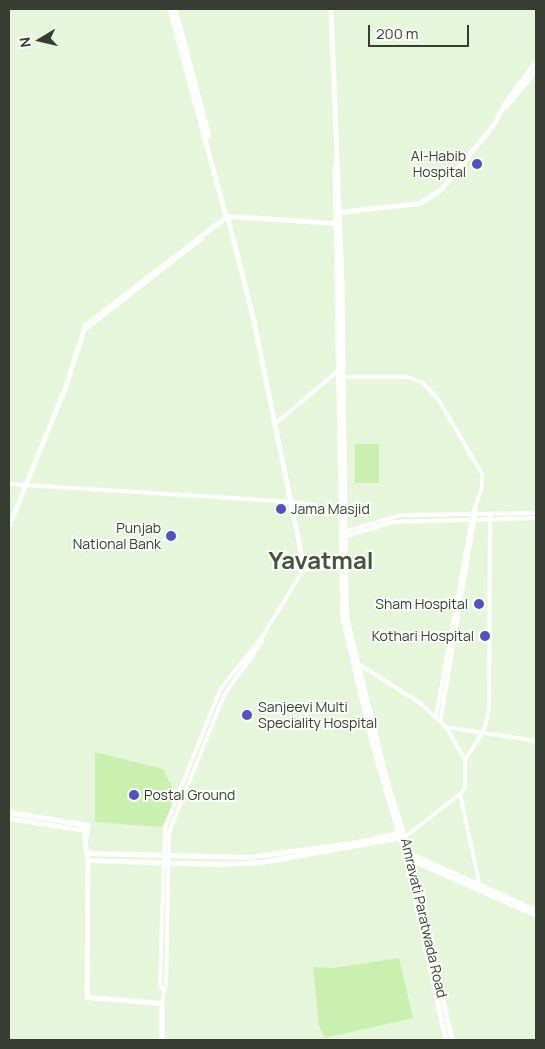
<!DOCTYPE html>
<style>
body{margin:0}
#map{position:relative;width:545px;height:1049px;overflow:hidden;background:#e5f6da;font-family:Manrope,sans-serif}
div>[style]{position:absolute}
.green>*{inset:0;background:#caf0b0}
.minor>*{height:4px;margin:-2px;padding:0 2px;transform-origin:2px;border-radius:2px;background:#fff}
.major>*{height:4.5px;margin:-2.25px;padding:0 2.25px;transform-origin:2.25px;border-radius:2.25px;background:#fff}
.major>.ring{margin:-2.25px;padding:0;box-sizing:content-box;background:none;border:4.5px solid #fff;border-radius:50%}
.dots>*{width:14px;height:14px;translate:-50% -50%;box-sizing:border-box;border:2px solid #fbfef9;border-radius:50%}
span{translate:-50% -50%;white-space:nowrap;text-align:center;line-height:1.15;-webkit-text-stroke:4px #fbfef9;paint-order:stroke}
.poi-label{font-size:14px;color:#373d32}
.right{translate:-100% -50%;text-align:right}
.left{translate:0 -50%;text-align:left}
.street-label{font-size:14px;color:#373d32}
.town-label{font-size:24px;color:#46533c;font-weight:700}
.frame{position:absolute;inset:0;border:10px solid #373d32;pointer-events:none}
.north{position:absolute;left:15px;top:15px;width:50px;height:50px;-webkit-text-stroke:4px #fbfef9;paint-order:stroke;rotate:261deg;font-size:14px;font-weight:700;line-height:20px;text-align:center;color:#373d32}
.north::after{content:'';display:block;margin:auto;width:18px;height:22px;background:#373d32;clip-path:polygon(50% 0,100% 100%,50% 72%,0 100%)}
.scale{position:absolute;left:368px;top:25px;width:101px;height:22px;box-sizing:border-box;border:2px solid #373d32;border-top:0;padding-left:6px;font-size:15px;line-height:18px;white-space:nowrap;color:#373d32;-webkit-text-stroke:4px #fbfef9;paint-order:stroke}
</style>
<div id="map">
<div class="green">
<i style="clip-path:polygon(355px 444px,379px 444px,379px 483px,355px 483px)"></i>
<i style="clip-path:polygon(95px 752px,163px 769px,172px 787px,172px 804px,168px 819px,161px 827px,95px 822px)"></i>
<i style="clip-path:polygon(399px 958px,413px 1018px,325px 1038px,319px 1026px,313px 967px,334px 968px)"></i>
</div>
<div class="minor">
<i style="left:341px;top:377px;width:67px"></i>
<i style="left:408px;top:377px;width:16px;rotate:22deg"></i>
<i style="left:423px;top:383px;width:22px;rotate:47deg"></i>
<i style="left:438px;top:399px;width:87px;rotate:59.6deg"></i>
<i style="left:482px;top:474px;width:13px;rotate:90deg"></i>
<i style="left:482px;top:487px;width:28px;rotate:109deg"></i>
<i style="left:473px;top:513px;width:207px;rotate:100.3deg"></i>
<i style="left:275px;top:424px;width:85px;rotate:-40.2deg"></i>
<i style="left:9px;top:484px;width:284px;rotate:3.6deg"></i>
<i style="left:292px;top:502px;width:49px;rotate:8.3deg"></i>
<i style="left:343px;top:532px;width:60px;rotate:-16.3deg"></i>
<i style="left:401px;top:515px;width:135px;rotate:-0.8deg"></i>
<i style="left:344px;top:537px;width:51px;rotate:-17deg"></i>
<i style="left:393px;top:522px;width:143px;rotate:-1.6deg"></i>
<i style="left:357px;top:663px;width:75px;rotate:32.4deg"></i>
<i style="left:420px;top:703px;width:35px;rotate:43deg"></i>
<i style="left:446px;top:727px;width:38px;rotate:60deg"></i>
<i style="left:465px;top:760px;width:28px;rotate:90deg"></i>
<i style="left:465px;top:788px;width:8px;rotate:130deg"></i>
<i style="left:460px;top:794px;width:68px;rotate:142.1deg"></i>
<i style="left:440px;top:722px;width:215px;rotate:-80.4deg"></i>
<i style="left:446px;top:727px;width:91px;rotate:8.8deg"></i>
<i style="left:465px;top:760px;width:35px;rotate:-57deg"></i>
<i style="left:484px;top:731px;width:22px;rotate:-77deg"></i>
<i style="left:489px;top:710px;width:196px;rotate:-89.7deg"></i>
<i style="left:460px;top:794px;width:95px;rotate:77.9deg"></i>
<i style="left:163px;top:990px;width:7px;rotate:-117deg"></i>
<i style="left:160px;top:984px;width:157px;rotate:-88.2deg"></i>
<i style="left:165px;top:827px;width:150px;rotate:-68.1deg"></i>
<i style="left:221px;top:688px;width:65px;rotate:-51.2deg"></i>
<i style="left:162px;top:1003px;width:19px;rotate:-78deg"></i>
<i style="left:166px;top:984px;width:152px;rotate:-88.9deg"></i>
<i style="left:169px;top:832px;width:148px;rotate:-68.1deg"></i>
<i style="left:224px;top:695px;width:65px;rotate:-54.4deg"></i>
<i style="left:262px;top:642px;width:5px;rotate:-90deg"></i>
<i style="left:262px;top:637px;width:76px;rotate:-58.4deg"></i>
</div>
<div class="major">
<i style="left:170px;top:9px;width:214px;rotate:74.9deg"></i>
<i style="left:175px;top:9px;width:131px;rotate:75deg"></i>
<i style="left:331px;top:9px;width:276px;rotate:87.7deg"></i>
<i style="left:342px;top:285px;width:330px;rotate:89.3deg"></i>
<i style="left:346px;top:615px;width:171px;rotate:76.1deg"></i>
<i style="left:387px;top:781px;width:76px;rotate:72.3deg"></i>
<i style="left:410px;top:853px;width:192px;rotate:77.3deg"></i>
<i style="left:506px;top:106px;width:47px;rotate:-50.2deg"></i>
<i style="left:335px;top:167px;width:451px;rotate:89deg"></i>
<i style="left:343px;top:618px;width:127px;rotate:76.8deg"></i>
<i style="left:372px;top:742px;width:120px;rotate:73.5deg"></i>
<i style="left:406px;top:857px;width:187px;rotate:77.7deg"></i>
<i style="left:338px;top:212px;width:82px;rotate:-6.3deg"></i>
<i style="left:420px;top:203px;width:27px;rotate:-34deg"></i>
<i style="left:442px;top:188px;width:81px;rotate:-51deg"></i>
<i style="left:493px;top:125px;width:29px;rotate:-61deg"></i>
<i style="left:507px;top:100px;width:49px;rotate:-53.4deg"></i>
<i style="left:229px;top:216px;width:107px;rotate:3.7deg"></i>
<i style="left:228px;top:218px;width:106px;rotate:75.8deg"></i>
<i style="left:254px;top:321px;width:245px;rotate:78.5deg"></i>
<i style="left:84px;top:329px;width:148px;rotate:-37.9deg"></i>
<i style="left:9px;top:525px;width:149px;rotate:-67.9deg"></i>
<i style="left:65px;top:387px;width:65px;rotate:-72.1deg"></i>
<i style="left:85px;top:325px;width:178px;rotate:-37.5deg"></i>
<i class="ring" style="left:297.5px;top:560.5px;width:6.5px;height:6.5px"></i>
<i style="left:308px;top:564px;width:33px;rotate:-5deg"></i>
<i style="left:308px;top:569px;width:32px;rotate:-7deg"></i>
<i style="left:9px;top:812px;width:80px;rotate:9.3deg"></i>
<i style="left:88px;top:825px;width:12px;rotate:99deg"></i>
<i style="left:9px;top:818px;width:76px;rotate:9.1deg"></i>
<i style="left:83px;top:825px;width:35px;rotate:82deg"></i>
<i style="left:88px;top:860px;width:137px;rotate:90.4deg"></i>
<i style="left:87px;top:997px;width:75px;rotate:4.6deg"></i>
<i style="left:162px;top:1003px;width:37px;rotate:90deg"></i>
<i style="left:87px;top:853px;width:162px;rotate:1.4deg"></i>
<i style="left:249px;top:857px;width:109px;rotate:-7.9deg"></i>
<i style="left:357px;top:842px;width:45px;rotate:-12.8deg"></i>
<i style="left:409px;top:853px;width:139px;rotate:24.2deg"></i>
<i style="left:88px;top:860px;width:133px;rotate:1.7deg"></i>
<i style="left:221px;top:864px;width:41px;rotate:-2.8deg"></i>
<i style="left:262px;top:862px;width:144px;rotate:-10deg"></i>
<i style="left:412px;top:860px;width:136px;rotate:23.9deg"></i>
</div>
<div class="dots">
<i style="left:477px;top:164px;background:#5350c7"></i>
<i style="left:281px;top:509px;background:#5350c7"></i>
<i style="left:171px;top:536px;background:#5350c7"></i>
<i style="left:479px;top:604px;background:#5350c7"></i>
<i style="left:485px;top:636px;background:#5350c7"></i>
<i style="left:247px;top:715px;background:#5350c7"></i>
<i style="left:134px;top:795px;background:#5350c7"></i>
</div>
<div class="poi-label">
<span class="right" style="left:466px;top:164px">Al-Habib<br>Hospital</span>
<span class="left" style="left:291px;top:509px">Jama Masjid</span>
<span class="right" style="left:161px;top:536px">Punjab<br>National Bank</span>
<span class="right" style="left:468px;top:604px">Sham Hospital</span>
<span class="right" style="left:474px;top:636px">Kothari Hospital</span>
<span class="left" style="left:258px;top:715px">Sanjeevi Multi<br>Speciality Hospital</span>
<span class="left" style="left:144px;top:795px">Postal Ground</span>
</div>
<div class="street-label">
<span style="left:424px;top:918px;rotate:77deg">Amravati Paratwada Road</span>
</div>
<div class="town-label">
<span style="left:321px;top:560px">Yavatmal</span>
</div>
<div class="frame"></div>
<div class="north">N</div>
<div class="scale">200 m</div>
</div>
